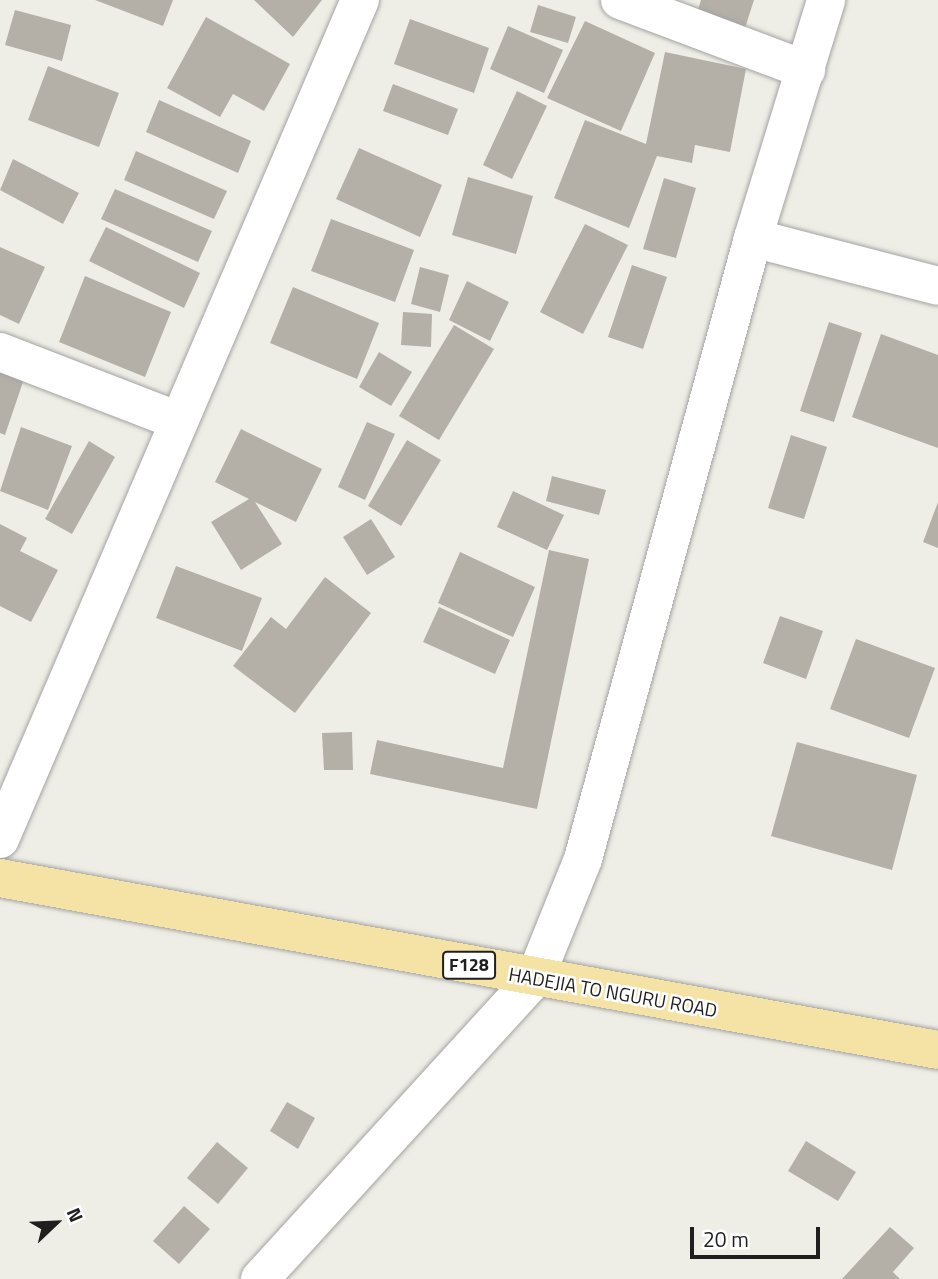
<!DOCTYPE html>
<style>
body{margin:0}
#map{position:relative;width:938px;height:1279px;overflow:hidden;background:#efeee6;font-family:"Titillium Web",sans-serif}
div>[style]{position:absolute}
.building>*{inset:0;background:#b4b0a8}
.roads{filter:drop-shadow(0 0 2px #a3a3a3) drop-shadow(0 0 2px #a3a3a3)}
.minor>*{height:38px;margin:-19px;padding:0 19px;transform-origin:19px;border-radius:19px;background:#fff}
.major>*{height:38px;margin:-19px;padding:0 19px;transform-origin:19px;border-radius:19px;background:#f5e2a5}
span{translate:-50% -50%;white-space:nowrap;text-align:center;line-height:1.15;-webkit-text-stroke:5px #fff;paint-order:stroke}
.shield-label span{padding:2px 5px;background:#fff;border:2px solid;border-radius:5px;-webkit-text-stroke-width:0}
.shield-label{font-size:18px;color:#1f1f1f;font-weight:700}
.street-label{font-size:19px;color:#1f1f1f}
.north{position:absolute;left:21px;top:1188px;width:70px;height:70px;-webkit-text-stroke:5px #fff;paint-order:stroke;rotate:67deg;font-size:19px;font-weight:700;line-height:28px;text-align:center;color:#1f1f1f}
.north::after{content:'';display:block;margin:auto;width:24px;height:32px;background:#1f1f1f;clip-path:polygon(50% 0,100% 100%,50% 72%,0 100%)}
.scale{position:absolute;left:690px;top:1227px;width:130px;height:32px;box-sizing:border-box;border:4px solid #1f1f1f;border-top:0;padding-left:9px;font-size:21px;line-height:24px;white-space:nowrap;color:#1f1f1f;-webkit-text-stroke:5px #fff;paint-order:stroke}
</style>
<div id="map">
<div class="building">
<i style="clip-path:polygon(95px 0,173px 0,163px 26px)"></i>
<i style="clip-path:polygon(254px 0,322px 0,293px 37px)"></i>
<i style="clip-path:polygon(701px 0,754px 0,745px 28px,698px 10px)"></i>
<i style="clip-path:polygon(538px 5px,576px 17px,568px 43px,530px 32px)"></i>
<i style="clip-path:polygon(15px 10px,71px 25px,62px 61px,5px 45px)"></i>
<i style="clip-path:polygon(206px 17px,290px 64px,264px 111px,233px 94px,220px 117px,167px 88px)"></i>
<i style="clip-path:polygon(410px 19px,489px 48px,474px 93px,394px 64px)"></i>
<i style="clip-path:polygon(585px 21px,655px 53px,621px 131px,547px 98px)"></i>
<i style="clip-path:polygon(508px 26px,563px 50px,544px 93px,490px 69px)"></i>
<i style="clip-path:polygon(665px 52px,746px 69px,730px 152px,695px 145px,692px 163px,657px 156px,629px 228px,554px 198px,585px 120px,646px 144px)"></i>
<i style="clip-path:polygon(48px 66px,119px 93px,99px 147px,28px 120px)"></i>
<i style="clip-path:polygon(393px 84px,458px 109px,448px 135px,383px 111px)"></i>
<i style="clip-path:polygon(517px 91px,547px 106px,512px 179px,483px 165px)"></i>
<i style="clip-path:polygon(159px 100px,251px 141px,238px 173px,146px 132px)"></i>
<i style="clip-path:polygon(359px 148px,442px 185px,420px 237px,336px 199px)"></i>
<i style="clip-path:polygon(136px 151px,227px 191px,214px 219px,124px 180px)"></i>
<i style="clip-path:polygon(13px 159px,79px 193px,63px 224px,0 190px)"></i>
<i style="clip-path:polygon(468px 177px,533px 196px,516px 254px,452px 235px)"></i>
<i style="clip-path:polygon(664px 178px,696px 188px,676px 258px,643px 249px)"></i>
<i style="clip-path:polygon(115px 189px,212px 231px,198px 262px,101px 219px)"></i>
<i style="clip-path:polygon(331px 219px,414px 250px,395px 302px,311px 271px)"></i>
<i style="clip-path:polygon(585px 224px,628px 245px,583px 334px,540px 312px)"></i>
<i style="clip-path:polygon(106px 227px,200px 273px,184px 308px,89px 261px)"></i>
<i style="clip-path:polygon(0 247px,45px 267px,19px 324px,0 315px)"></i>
<i style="clip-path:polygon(632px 265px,667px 277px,643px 349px,608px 337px)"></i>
<i style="clip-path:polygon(420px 267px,449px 275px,440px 312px,411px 304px)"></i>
<i style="clip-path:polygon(85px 276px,171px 312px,145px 377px,59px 342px)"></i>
<i style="clip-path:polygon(467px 281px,509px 302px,490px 341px,449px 320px)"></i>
<i style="clip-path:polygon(293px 287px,379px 323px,357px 379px,270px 343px)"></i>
<i style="clip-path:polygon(403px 312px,432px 314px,431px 347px,401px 345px)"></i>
<i style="clip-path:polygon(829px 322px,862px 333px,834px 422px,800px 411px)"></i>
<i style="clip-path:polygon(454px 325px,494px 349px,439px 440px,399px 416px)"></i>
<i style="clip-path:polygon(881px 334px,938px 355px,938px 448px,852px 417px)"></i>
<i style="clip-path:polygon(379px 352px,412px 372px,391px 406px,359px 387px)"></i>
<i style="clip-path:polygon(0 371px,24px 379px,5px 435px,0 433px)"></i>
<i style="clip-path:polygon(367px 422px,395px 434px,365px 500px,338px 487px)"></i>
<i style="clip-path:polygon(21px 427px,72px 446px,48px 510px,0 491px)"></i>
<i style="clip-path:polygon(241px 429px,322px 469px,296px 522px,255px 502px,282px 544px,241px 570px,211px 522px,249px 499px,215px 482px)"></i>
<i style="clip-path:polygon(791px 435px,827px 447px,804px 519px,768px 508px)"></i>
<i style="clip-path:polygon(407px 440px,441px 460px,401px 526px,368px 506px)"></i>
<i style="clip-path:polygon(89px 441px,115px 457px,72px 534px,45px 519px)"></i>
<i style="clip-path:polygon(552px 476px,606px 490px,599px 515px,546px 501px)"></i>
<i style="clip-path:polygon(513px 491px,564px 515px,547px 550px,497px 527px)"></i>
<i style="clip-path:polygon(938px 502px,938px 548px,923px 542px)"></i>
<i style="clip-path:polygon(371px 519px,395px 557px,367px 575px,343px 537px)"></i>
<i style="clip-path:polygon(0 524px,27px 538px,20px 551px,58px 570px,31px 622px,0 606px)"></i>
<i style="clip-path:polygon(549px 550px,589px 559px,537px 809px,370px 774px,377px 740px,503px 768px)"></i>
<i style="clip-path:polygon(460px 552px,535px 587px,513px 637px,438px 603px)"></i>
<i style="clip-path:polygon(176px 566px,262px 598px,242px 651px,156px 618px)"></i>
<i style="clip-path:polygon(325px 577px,371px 613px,295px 713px,233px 666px,271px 617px,286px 629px)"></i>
<i style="clip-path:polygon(439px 607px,510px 640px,495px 674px,423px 642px)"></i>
<i style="clip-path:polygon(780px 616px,823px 631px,806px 679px,763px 663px)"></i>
<i style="clip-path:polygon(856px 639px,935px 668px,909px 738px,830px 709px)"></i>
<i style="clip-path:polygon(352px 732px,353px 770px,324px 770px,322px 733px)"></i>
<i style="clip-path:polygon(797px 742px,917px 775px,892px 870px,771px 836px)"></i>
<i style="clip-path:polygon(287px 1102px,315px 1118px,298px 1149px,270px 1131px)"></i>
<i style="clip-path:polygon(806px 1141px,856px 1172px,838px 1201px,788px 1171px)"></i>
<i style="clip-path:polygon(217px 1142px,248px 1168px,218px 1204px,187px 1178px)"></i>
<i style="clip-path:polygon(184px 1206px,210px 1229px,179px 1264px,153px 1241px)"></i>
<i style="clip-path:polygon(890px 1227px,914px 1248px,893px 1272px,900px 1279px,842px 1279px)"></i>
</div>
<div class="roads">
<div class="minor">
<i style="left:620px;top:0;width:199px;rotate:20.6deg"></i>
<i style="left:753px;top:238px;width:191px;rotate:14.5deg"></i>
<i style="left:0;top:352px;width:192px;rotate:21.1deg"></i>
<i style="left:0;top:839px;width:913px;rotate:-66.78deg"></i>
<i style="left:260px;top:1279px;width:408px;rotate:-47.6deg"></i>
<i style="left:535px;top:978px;width:128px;rotate:-68deg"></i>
<i style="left:583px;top:859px;width:644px;rotate:-74.69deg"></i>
<i style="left:753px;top:238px;width:249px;rotate:-72.9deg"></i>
</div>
<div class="major">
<i style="left:0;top:878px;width:954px;rotate:10.39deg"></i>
</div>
</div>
<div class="shield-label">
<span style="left:469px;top:965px">F128</span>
</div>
<div class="street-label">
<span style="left:613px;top:992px;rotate:10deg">HADEJIA TO NGURU ROAD</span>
</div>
<div class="north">N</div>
<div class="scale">20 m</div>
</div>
